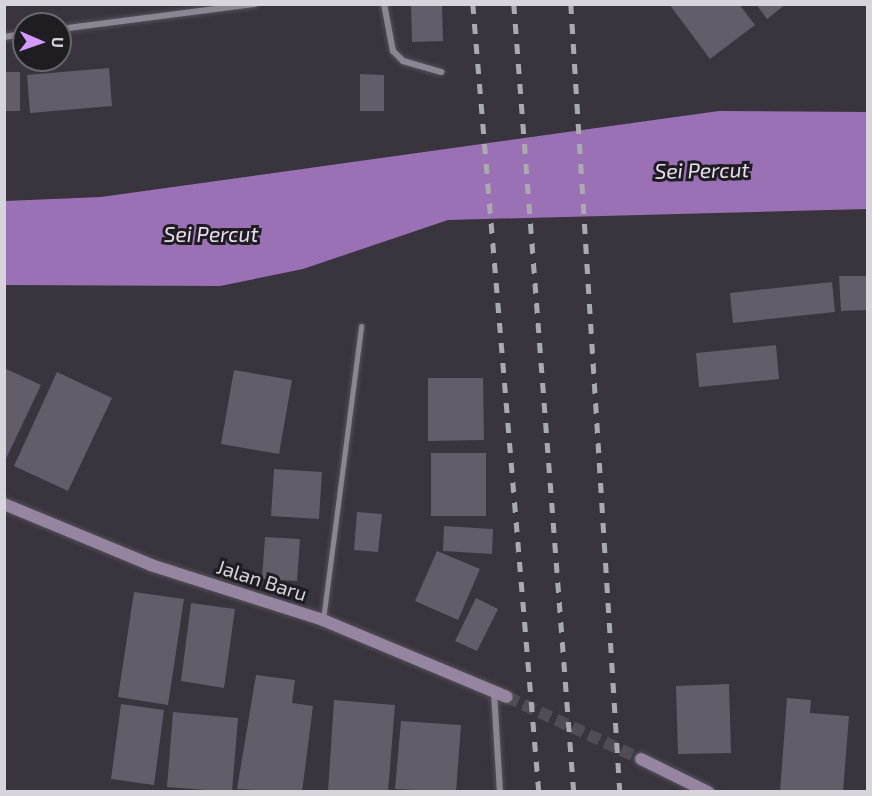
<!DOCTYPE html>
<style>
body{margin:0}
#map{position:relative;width:872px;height:796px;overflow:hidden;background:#3a343f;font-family:"Exo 2",sans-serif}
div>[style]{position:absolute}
.water>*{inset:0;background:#9971b4}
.building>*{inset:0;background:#635c69}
.secondary-tunnel>*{height:12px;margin-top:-6px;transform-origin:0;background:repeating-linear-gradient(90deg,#524c56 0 12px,transparent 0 18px)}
.roads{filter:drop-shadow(0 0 2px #555059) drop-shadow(0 0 2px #555059)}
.lane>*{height:4.5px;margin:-2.25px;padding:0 2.25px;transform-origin:2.25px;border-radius:2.25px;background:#8c8592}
.street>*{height:6px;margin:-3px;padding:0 3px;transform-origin:3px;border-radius:3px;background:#8c8592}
.secondary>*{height:12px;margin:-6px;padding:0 6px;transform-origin:6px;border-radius:6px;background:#9585a0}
.rail>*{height:4.5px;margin-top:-2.25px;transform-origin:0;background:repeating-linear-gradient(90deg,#aca8b0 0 10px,transparent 0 20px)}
span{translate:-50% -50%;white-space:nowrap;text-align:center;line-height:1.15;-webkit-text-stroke:6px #201d22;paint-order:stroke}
.street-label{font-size:20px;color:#d8d4db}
.water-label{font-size:21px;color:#eadff2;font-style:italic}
.frame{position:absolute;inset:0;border:6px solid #d8d4db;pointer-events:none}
.north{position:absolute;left:12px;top:12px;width:60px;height:60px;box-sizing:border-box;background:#201d22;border:2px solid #6a666c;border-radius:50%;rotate:92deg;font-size:16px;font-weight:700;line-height:24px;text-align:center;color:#d8d4db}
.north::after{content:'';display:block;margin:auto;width:21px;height:27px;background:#d59bfb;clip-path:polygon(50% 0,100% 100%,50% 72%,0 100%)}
</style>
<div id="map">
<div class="water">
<i style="clip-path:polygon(719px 111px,867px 112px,867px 209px,448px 220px,303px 269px,220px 286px,5px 285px,5px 201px,101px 197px)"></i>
</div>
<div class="building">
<i style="clip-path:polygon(411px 4px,442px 4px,443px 41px,412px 42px)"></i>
<i style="clip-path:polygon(669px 4px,739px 4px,755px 25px,710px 59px)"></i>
<i style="clip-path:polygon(756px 4px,786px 4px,767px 19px)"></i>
<i style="clip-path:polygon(109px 68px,112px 106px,30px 113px,27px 75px)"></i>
<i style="clip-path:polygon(4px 72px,20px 72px,20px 111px,4px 111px)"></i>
<i style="clip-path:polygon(360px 74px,384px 75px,384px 111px,360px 111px)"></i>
<i style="clip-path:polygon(839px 276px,868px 276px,868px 310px,841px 311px)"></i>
<i style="clip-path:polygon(832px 282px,835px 312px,733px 323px,730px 293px)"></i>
<i style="clip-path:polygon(776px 345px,779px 379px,699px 387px,696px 353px)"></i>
<i style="clip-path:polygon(4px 368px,41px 385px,4px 463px)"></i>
<i style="clip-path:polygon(234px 370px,292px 380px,279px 454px,221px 444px)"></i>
<i style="clip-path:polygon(57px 372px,112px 398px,68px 491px,14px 466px)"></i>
<i style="clip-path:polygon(428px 378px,483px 378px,484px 440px,428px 441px)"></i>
<i style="clip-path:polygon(431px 453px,486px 453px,486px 516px,431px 516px)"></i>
<i style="clip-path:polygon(274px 469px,322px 472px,319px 519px,271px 516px)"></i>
<i style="clip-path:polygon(357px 512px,382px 514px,378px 552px,354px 550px)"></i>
<i style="clip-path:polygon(444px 526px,493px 529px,492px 554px,443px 551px)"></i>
<i style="clip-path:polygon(265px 537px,300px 539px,297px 581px,262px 579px)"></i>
<i style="clip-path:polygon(437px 551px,480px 569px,458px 620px,415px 601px)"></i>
<i style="clip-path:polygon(134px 592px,184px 599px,168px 705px,118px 697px)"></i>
<i style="clip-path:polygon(476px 598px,498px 609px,477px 651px,455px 641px)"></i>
<i style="clip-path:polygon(191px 603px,235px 609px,224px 688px,181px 681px)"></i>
<i style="clip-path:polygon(256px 675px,295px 680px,292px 703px,313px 706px,302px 792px,237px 789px)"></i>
<i style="clip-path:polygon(729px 684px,731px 753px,678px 754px,676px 686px)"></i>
<i style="clip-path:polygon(787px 698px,811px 700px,810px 713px,849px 716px,843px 792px,780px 792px)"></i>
<i style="clip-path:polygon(334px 700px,395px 705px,388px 792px,328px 792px)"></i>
<i style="clip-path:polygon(121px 704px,164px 710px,154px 785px,111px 779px)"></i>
<i style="clip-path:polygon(173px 712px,238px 718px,232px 792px,167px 787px)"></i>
<i style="clip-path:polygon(401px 721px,461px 725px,456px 792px,395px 789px)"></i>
</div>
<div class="secondary-tunnel">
<i style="left:507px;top:697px;width:148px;rotate:24.8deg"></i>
</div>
<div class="roads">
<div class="lane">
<i style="left:323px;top:620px;width:296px;rotate:-82.6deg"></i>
</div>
<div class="street">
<i style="left:384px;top:4px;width:48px;rotate:79.2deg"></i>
<i style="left:393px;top:51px;width:14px;rotate:45deg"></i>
<i style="left:403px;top:61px;width:40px;rotate:16deg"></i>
<i style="left:60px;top:29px;width:196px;rotate:-7.3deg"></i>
<i style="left:4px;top:37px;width:20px;rotate:-9deg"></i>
<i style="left:494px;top:692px;width:100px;rotate:86.6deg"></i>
</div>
<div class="secondary">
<i style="left:4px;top:504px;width:159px;rotate:22.5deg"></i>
<i style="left:151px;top:565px;width:181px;rotate:17.7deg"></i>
<i style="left:323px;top:620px;width:199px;rotate:22.7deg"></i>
<i style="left:641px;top:759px;width:75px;rotate:26.2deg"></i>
</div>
</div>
<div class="rail">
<i style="left:473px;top:4px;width:791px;rotate:85.21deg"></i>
<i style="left:514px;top:4px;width:790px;rotate:85.65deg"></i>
<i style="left:571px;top:4px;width:790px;rotate:86.44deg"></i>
</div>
<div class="street-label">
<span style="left:262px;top:580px;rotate:18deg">Jalan Baru</span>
</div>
<div class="water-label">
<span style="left:702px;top:170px;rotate:-1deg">Sei Percut</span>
<span style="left:211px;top:234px">Sei Percut</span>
</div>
<div class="frame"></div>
<div class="north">U</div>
</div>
